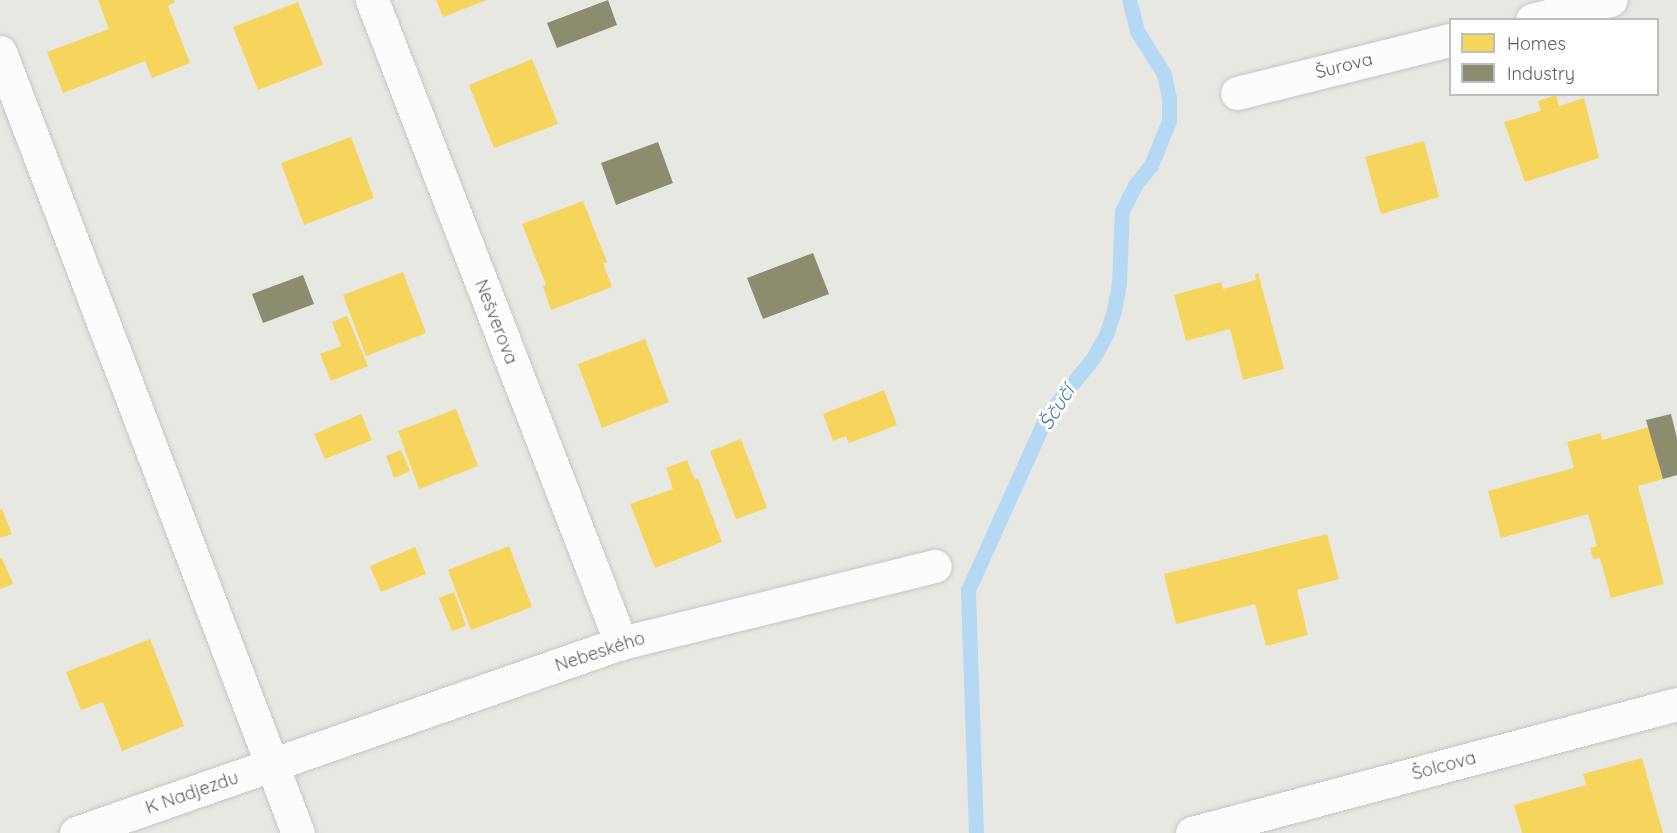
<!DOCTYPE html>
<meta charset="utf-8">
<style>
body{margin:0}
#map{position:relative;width:1677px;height:833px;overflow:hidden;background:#e8e8e3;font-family:Quicksand,sans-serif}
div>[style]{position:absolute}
.homes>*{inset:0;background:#f6d55c}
.industry>*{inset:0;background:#8c8c6e}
.stream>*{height:15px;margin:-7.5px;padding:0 7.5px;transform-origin:7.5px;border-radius:7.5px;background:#b6d9f3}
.roads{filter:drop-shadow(0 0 2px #c5c5c5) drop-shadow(0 0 2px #c5c5c5)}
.minor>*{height:33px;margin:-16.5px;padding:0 16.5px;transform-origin:16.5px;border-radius:16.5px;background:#fcfcfb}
span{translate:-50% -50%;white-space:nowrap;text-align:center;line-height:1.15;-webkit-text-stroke:6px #fff;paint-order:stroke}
.street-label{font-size:18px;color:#595c60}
.water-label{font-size:20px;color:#4378b2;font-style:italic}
.legend{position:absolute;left:1449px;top:18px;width:210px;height:78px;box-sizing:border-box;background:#fff;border:2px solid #bdbebf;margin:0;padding:8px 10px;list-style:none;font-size:18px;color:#595c60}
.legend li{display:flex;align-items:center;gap:12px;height:30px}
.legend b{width:30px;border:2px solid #bdbebf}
</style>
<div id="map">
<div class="homes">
<i style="clip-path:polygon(98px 0,174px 0,175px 2px,168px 6px,190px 63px,152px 78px,145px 61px,63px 93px,47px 52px,109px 29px)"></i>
<i style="clip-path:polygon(436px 0,487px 0,443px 17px)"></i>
<i style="clip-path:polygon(298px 2px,323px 65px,258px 90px,233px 27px)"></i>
<i style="clip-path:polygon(532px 59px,558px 124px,494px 148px,469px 85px)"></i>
<i style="clip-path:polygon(1556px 95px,1559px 106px,1584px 98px,1599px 158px,1525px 182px,1504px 122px,1541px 111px,1538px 101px)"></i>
<i style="clip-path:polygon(351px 137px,374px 198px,304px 225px,281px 163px)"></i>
<i style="clip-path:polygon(1424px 141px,1439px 197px,1381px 214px,1365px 157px)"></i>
<i style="clip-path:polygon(583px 201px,607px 262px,603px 263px,612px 287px,551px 310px,543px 286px,546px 285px,522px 224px)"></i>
<i style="clip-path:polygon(403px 272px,426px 333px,366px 356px,343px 295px)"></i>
<i style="clip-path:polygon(1258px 273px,1284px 369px,1243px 380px,1230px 329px,1186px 341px,1174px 295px,1221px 282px,1223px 289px,1256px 280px,1255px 274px)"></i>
<i style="clip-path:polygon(347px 316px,368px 366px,331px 381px,320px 354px,341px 346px,332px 322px)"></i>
<i style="clip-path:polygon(645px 339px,669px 402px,602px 428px,578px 364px)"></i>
<i style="clip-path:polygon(884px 390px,897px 425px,849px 443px,846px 436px,833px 441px,823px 414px)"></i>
<i style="clip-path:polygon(456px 409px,478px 466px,419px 489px,398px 431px)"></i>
<i style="clip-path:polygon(361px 414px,372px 440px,325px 459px,314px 434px)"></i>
<i style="clip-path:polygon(1649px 427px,1663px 479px,1638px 486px,1664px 584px,1611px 598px,1600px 558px,1593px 559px,1590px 548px,1597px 546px,1588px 514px,1501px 538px,1488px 491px,1574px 468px,1567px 442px,1601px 433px,1602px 440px)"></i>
<i style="clip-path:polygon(741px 439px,767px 508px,736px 519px,710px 451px)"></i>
<i style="clip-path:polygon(401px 450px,410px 471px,394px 478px,386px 456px)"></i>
<i style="clip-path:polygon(687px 460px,695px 480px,698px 478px,722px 542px,655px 568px,630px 504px,673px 489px,666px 468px)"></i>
<i style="clip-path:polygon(2px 509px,12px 534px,0 538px,0 510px)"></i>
<i style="clip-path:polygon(1327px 534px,1339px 579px,1297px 590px,1308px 635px,1266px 646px,1255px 604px,1176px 624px,1164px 574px)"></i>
<i style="clip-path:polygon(509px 546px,532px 607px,471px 630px,448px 570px)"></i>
<i style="clip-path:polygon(415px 547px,426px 574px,381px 592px,370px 566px)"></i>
<i style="clip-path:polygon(2px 558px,13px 584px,0 589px,0 559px)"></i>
<i style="clip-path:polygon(454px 592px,466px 626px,452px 631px,439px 598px)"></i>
<i style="clip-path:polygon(150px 639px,184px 726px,122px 751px,103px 702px,81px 710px,66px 672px)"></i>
<i style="clip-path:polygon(1642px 758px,1663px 833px,1522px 833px,1514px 805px,1586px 785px,1583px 774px)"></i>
</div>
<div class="industry">
<i style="clip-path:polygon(608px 0,617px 25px,557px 48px,547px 23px)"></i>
<i style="clip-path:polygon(658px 142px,673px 183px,616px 205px,601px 163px)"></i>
<i style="clip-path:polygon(813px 253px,829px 294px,763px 319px,747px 278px)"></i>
<i style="clip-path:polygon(303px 275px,314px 304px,263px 323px,252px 294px)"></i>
<i style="clip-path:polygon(1671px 414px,1677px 438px,1677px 475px,1663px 479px,1646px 420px)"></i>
</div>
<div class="stream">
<i style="left:976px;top:833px;width:243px;rotate:-91.9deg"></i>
<i style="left:968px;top:590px;width:192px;rotate:-65.7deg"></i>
<i style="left:1047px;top:415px;width:73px;rotate:-51.1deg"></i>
<i style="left:1093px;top:358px;width:26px;rotate:-61deg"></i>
<i style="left:1106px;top:335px;width:25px;rotate:-72deg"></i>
<i style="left:1114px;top:311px;width:29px;rotate:-80deg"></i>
<i style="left:1119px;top:282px;width:71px;rotate:-87.6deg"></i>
<i style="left:1122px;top:211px;width:29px;rotate:-63deg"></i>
<i style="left:1135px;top:185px;width:26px;rotate:-51deg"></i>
<i style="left:1151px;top:165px;width:48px;rotate:-67.8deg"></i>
<i style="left:1169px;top:121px;width:23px;rotate:-90deg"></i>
<i style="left:1169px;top:98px;width:25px;rotate:-102deg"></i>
<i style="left:1164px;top:74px;width:51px;rotate:-122.1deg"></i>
<i style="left:1137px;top:31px;width:32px;rotate:-104deg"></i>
</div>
<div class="roads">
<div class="minor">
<i style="left:372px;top:0;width:690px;rotate:68.83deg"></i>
<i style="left:1532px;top:20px;width:81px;rotate:-14.4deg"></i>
<i style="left:0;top:52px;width:836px;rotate:69.12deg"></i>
<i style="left:1237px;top:93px;width:219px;rotate:-14deg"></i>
<i style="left:76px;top:833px;width:577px;rotate:-19.22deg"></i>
<i style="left:621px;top:643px;width:323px;rotate:-13.8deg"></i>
<i style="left:1192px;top:833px;width:502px;rotate:-14.89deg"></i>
</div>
</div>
<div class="street-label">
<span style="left:1344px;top:66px;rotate:-14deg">Šurova</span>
<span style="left:496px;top:322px;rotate:69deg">Nešverova</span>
<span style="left:600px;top:652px;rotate:-18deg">Nebeského</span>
<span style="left:1444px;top:766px;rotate:-15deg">Šolcova</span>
<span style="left:192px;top:793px;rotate:-19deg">K Nadjezdu</span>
</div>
<div class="water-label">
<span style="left:1056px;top:407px;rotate:-58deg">Ščučí</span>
</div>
<ul class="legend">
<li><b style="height:16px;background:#f6d55c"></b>Homes</li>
<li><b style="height:16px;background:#8c8c6e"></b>Industry</li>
</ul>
</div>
